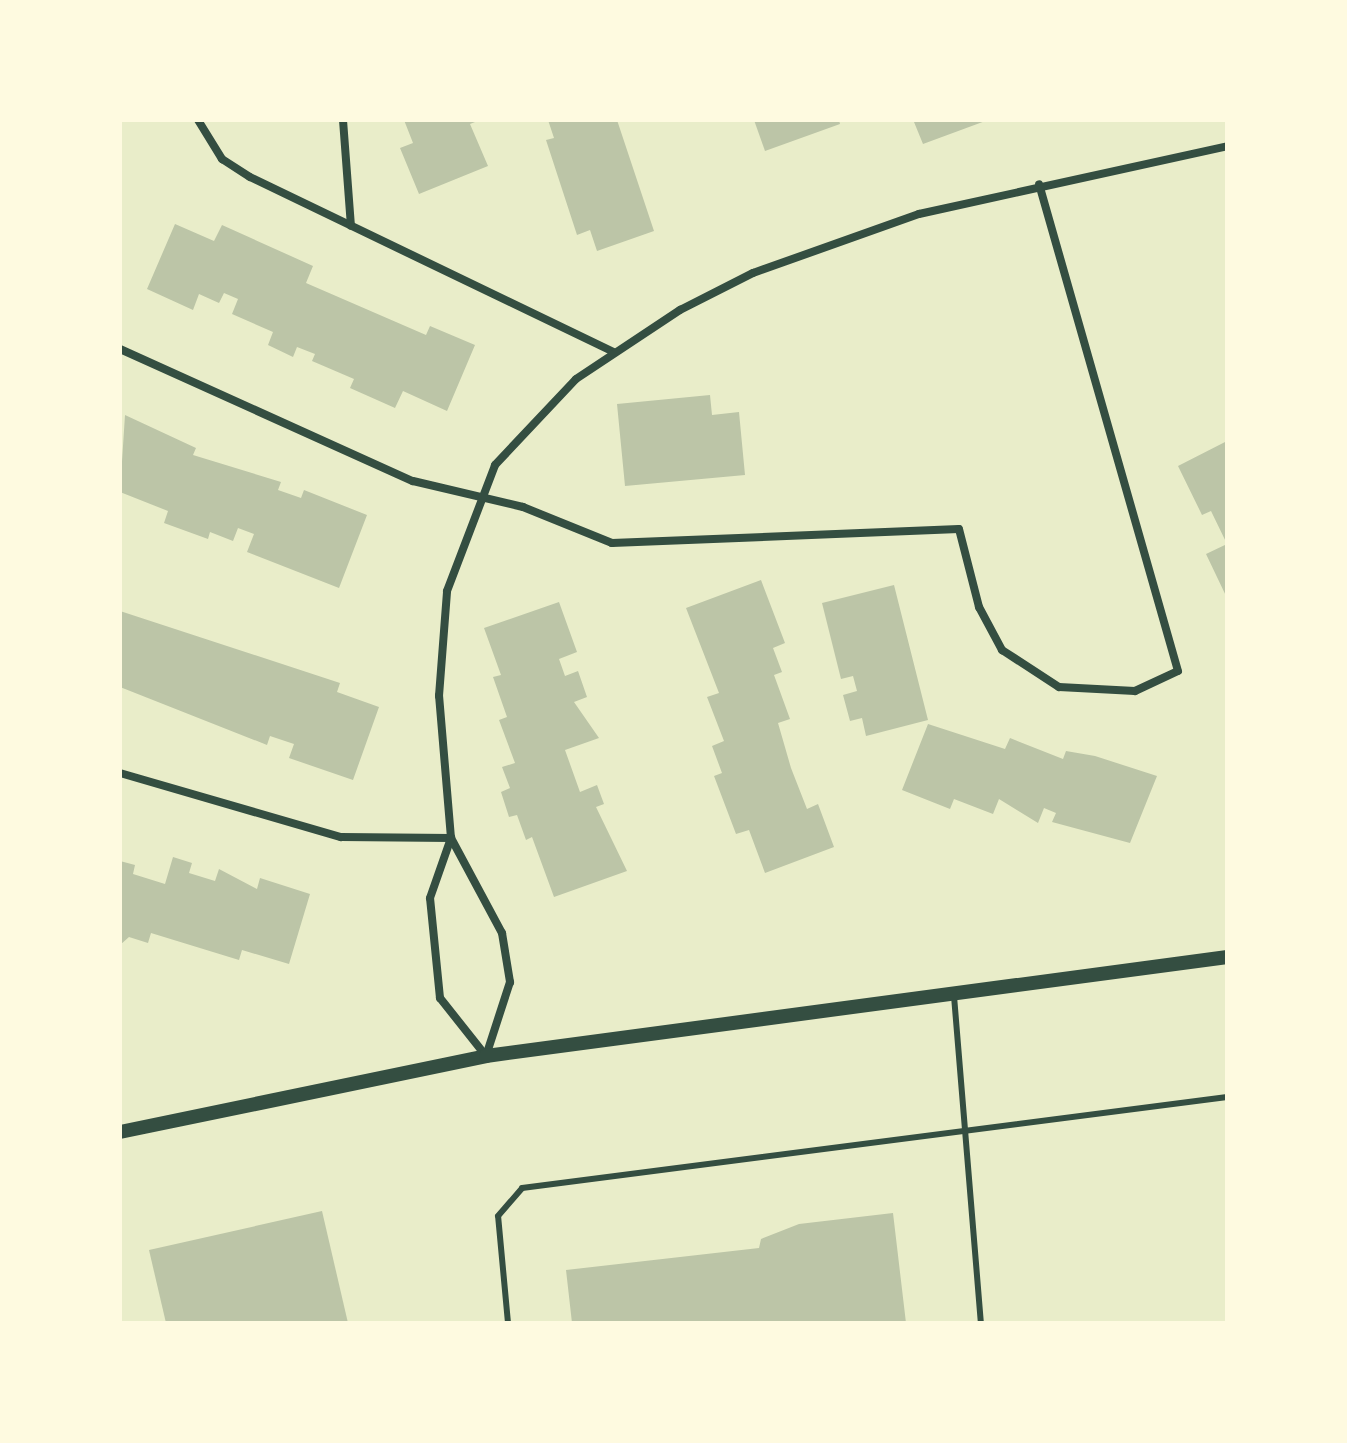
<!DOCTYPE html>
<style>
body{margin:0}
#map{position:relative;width:1347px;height:1443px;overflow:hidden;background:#e9edc9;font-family:Merriweather,serif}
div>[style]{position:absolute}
.building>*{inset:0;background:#bcc5a7}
.service>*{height:6px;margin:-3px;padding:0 3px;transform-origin:3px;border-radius:3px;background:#344e41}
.minor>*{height:8px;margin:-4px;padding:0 4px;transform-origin:4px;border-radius:4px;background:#344e41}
.tertiary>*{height:14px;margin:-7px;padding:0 7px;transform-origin:7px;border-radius:7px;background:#344e41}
span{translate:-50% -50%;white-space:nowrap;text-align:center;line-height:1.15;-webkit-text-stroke:8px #fefae0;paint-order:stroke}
.frame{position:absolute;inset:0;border:122px solid #fefae0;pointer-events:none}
</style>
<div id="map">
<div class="building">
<i style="clip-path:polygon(404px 120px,480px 120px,470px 124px,488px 166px,419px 194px,400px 148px,413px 143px)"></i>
<i style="clip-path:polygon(548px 120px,617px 120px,654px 231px,597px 251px,590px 230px,577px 235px,546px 140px,554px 138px)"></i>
<i style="clip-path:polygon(754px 120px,839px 120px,840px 124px,765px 151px)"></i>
<i style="clip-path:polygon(902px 120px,988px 120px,923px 144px,914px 122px)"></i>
<i style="clip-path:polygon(175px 224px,214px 241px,222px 225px,313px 266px,306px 283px,426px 335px,430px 326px,475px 345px,447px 411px,403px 391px,395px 408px,350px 388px,354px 379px,312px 361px,315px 354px,297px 347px,293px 357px,268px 345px,273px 332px,232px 314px,238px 299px,224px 293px,219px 303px,199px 294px,193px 310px,147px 289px)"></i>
<i style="clip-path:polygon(710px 395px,712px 415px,739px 412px,745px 475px,625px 486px,617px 404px)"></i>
<i style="clip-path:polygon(125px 415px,196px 448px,193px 455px,281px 482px,278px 490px,301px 498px,304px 490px,367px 515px,339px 588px,247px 552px,254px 534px,238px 528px,233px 541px,210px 532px,208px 539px,164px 523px,168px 511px,120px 492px)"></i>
<i style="clip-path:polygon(1227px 441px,1227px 598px,1206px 554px,1227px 544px,1211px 511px,1202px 515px,1178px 466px)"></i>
<i style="clip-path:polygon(761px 580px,785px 643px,773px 648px,782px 672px,774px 675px,790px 719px,778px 723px,791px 768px,807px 809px,818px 804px,834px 847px,765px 873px,749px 830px,736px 834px,714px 776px,722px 773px,712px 746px,724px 741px,707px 697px,719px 693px,686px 608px)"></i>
<i style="clip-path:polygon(894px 585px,928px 720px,866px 736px,862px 718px,850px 721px,843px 695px,857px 691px,853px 676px,841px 679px,822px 603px)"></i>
<i style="clip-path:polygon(559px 602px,577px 652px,559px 659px,565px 676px,578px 671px,587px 697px,574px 702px,599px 738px,565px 750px,580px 792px,597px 785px,604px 804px,596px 807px,627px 871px,554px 897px,532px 837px,526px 840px,517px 815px,509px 817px,501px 792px,510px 788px,502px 767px,515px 763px,499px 720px,507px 717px,493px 677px,501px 675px,484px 628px)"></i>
<i style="clip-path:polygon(120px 611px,340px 683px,337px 692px,379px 707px,353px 780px,289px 758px,294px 744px,270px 736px,267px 745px,120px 687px)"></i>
<i style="clip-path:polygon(928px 724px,1005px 749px,1010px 738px,1063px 759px,1066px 751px,1095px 756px,1157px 776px,1130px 843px,1052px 822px,1056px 813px,1044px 808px,1038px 823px,999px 799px,993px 814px,954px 799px,950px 809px,902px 790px)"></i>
<i style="clip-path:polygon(173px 857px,192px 863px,189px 873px,215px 881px,219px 869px,257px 889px,260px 878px,310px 894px,289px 964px,242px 950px,239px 960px,151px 933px,148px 943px,129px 937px,120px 945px,120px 861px,135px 865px,133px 874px,165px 884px)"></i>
<i style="clip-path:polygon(322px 1211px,348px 1323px,166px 1323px,149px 1250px)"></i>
<i style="clip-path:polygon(893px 1213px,906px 1323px,572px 1323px,566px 1270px,759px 1248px,761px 1239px,799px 1224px)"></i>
</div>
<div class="service">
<i style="left:954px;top:996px;width:328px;rotate:85.3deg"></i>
<i style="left:508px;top:1323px;width:107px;rotate:-95.3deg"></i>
<i style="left:498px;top:1216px;width:37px;rotate:-49deg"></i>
<i style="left:522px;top:1188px;width:711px;rotate:-7.35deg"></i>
</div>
<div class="minor">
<i style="left:198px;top:120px;width:46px;rotate:58.4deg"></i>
<i style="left:222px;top:159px;width:33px;rotate:33deg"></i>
<i style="left:250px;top:177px;width:403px;rotate:25.7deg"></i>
<i style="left:343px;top:120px;width:106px;rotate:85.7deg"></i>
<i style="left:120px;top:349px;width:321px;rotate:24.3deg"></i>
<i style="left:413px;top:481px;width:113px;rotate:13.3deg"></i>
<i style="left:523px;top:507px;width:96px;rotate:22deg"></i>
<i style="left:612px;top:543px;width:347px;rotate:-2.3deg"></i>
<i style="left:959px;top:529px;width:81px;rotate:75.6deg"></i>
<i style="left:979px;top:607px;width:49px;rotate:61.9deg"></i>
<i style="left:1002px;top:650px;width:68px;rotate:33deg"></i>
<i style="left:1059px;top:687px;width:76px;rotate:3deg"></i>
<i style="left:1135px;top:691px;width:47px;rotate:-24.9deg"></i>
<i style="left:1178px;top:671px;width:506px;rotate:-105.93deg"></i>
<i style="left:120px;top:773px;width:230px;rotate:16.2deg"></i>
<i style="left:341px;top:837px;width:110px;rotate:0.5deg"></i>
<i style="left:451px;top:838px;width:108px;rotate:61.8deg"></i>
<i style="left:502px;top:933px;width:50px;rotate:80.7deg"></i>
<i style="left:510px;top:982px;width:78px;rotate:108deg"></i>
<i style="left:486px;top:1056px;width:74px;rotate:-128.4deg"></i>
<i style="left:440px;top:998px;width:100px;rotate:-95.7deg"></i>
<i style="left:430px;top:898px;width:64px;rotate:-70.7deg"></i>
<i style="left:451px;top:838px;width:143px;rotate:-94.8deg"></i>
<i style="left:439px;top:696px;width:105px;rotate:-85.6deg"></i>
<i style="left:447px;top:591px;width:135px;rotate:-69.1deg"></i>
<i style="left:495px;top:465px;width:118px;rotate:-46.7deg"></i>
<i style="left:576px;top:379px;width:125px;rotate:-33.6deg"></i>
<i style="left:680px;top:310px;width:82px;rotate:-26.9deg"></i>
<i style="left:753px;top:273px;width:176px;rotate:-19.6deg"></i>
<i style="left:919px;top:214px;width:315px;rotate:-12.4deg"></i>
</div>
<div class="tertiary">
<i style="left:120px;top:1132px;width:374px;rotate:-11.7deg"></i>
<i style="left:486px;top:1056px;width:748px;rotate:-7.61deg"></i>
</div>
<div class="frame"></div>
</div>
